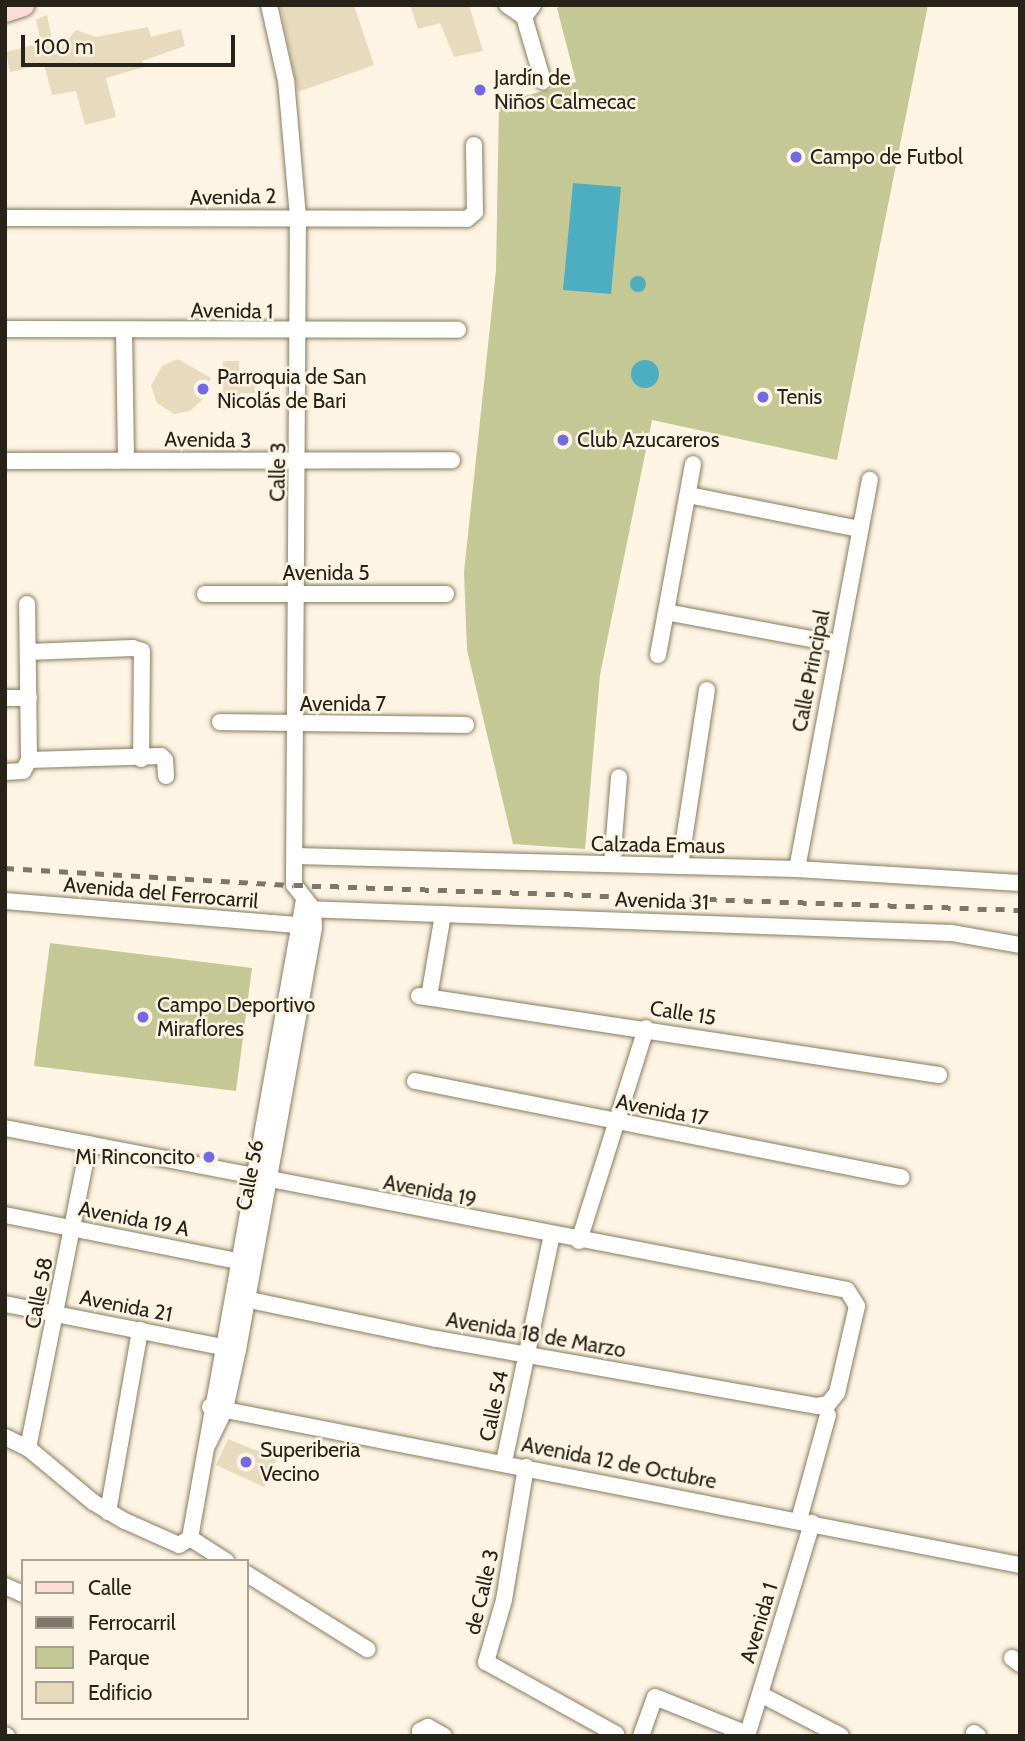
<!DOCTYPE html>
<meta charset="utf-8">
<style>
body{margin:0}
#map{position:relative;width:1025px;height:1741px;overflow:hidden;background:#fdf4e3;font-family:Cabin,sans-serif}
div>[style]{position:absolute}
.green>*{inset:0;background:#c4c895}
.water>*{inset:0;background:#4daec1}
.round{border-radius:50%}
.building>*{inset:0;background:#e8dabc}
.roads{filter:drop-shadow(0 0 2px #897c61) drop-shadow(0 0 2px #897c61)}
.minor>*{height:16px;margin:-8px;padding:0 8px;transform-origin:8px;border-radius:8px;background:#fff}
.major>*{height:21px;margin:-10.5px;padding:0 10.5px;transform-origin:10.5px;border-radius:10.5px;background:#fcdcd6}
.rail>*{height:4.5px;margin-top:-2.25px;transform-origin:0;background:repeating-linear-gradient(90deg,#7d7669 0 9px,transparent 0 18px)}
.dots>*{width:19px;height:19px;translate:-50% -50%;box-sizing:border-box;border:4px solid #fdf4e3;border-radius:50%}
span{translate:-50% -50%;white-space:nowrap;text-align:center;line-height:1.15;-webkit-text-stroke:5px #fdf4e3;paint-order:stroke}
.poi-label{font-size:21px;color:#282318}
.left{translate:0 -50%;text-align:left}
.right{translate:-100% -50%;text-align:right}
.street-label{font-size:21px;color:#282318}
.frame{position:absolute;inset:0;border:7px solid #282318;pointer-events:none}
.legend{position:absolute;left:21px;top:1559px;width:228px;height:161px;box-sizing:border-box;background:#fdf4e3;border:2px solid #a8a092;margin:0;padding:9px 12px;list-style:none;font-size:21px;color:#282318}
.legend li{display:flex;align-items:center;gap:14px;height:35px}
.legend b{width:35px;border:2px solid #a8a092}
.scale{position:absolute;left:21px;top:35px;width:214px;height:32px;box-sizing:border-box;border:4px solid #282318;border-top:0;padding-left:9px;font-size:21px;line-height:24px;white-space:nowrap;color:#282318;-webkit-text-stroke:5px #fdf4e3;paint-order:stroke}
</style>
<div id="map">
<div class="green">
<i style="clip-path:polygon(565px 5px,928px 5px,837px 460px,652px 420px,600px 675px,585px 849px,513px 844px,467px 650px,464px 572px,496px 270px,499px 103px,576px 82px,557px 8px)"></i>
<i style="clip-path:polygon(50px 943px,252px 968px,236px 1091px,34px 1066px)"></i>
</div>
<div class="water">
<i style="clip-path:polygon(573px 183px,621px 187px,611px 294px,563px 290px)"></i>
<i class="round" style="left:630px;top:276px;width:16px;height:16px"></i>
<i class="round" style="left:631px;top:360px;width:28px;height:28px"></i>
</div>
<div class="building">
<i style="clip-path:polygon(280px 5px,354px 5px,374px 65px,298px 92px)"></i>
<i style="clip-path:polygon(410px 5px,469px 5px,483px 51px,454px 57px,440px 23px,418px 29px)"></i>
<i style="clip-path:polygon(47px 15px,55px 55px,76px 30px,96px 37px,148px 27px,151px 37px,181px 29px,185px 46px,142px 61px,144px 67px,106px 78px,116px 117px,85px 125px,76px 91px,52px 95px,44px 64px,10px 72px,6px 52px,41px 43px,36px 19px)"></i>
<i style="clip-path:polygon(178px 359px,211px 378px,202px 400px,190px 411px,174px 414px,157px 403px,151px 386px,162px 366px)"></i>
<i style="clip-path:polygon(223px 361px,239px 361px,239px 378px,255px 379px,255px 393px,240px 393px,240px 409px,223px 409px)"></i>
<i style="clip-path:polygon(228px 1439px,277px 1459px,264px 1487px,216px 1465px)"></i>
</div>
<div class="roads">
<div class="minor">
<i style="left:507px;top:5px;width:21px;rotate:35deg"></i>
<i style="left:524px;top:17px;width:15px;rotate:-53deg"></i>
<i style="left:524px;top:17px;width:67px;rotate:73.5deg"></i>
<i style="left:5px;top:218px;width:462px;rotate:0.1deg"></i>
<i style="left:467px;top:219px;width:11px;rotate:-41deg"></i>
<i style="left:475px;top:212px;width:67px;rotate:-90.9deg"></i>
<i style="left:5px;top:329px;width:453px;rotate:0.1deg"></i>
<i style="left:124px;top:330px;width:130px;rotate:89.1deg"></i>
<i style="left:5px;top:461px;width:447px;rotate:-0.1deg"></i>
<i style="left:688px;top:495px;width:175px;rotate:11.2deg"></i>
<i style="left:205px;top:594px;width:241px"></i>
<i style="left:666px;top:612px;width:174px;rotate:10.6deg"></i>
<i style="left:28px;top:652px;width:105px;rotate:-2.2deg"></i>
<i style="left:133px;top:648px;width:9px;rotate:18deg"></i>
<i style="left:142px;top:651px;width:108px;rotate:90.5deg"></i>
<i style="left:658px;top:655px;width:194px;rotate:-79.6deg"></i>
<i style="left:5px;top:698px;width:24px"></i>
<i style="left:220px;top:722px;width:246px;rotate:0.7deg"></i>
<i style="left:29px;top:760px;width:132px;rotate:-1.7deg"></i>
<i style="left:161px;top:756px;width:6px;rotate:45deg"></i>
<i style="left:165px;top:760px;width:16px;rotate:86deg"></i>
<i style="left:5px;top:772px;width:18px;rotate:-3deg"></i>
<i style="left:23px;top:771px;width:13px;rotate:-61deg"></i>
<i style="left:29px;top:760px;width:156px;rotate:-90.7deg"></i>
<i style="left:295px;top:856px;width:502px;rotate:1.48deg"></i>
<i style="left:797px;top:869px;width:223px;rotate:3.6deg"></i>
<i style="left:612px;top:864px;width:87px;rotate:-85.4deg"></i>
<i style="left:680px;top:866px;width:178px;rotate:-81.3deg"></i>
<i style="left:797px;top:869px;width:396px;rotate:-79.4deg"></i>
<i style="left:5px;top:901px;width:302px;rotate:4.7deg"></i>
<i style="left:304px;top:909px;width:648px;rotate:2.12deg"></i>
<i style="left:952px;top:933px;width:69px;rotate:10deg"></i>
<i style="left:419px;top:996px;width:526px;rotate:8.64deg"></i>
<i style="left:429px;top:997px;width:84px;rotate:-80.4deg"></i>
<i style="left:415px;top:1081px;width:496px;rotate:11.2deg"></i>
<i style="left:5px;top:1128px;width:857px;rotate:10.89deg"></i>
<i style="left:847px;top:1290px;width:19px;rotate:58deg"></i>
<i style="left:857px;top:1306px;width:89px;rotate:102.9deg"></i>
<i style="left:837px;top:1393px;width:14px;rotate:129deg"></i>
<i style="left:828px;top:1404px;width:11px;rotate:170deg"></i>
<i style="left:817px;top:1406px;width:387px;rotate:-170deg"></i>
<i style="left:436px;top:1339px;width:191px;rotate:-168.2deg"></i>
<i style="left:5px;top:1215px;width:247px;rotate:11.2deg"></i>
<i style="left:579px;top:1241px;width:223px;rotate:-72.5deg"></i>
<i style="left:5px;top:1304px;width:231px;rotate:11.2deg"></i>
<i style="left:210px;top:1407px;width:825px;rotate:11.04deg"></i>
<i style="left:5px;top:1437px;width:25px;rotate:26deg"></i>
<i style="left:28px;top:1448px;width:85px;rotate:39.7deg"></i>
<i style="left:93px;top:1502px;width:37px;rotate:31deg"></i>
<i style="left:125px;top:1521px;width:59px;rotate:24deg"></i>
<i style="left:179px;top:1545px;width:13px;rotate:-32deg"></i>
<i style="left:208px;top:1444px;width:39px;rotate:-64deg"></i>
<i style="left:225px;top:1409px;width:60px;rotate:-77.6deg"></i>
<i style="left:238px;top:1350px;width:430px;rotate:-79.8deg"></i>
<i style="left:314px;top:927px;width:18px;rotate:-93deg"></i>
<i style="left:313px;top:909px;width:31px;rotate:-128deg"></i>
<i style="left:294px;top:885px;width:668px;rotate:-89.66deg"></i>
<i style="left:298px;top:217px;width:137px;rotate:-95deg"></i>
<i style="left:286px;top:81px;width:78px;rotate:-102.6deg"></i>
<i style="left:28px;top:1448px;width:310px;rotate:-78.7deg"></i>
<i style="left:504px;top:1462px;width:232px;rotate:-78.1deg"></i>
<i style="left:526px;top:1467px;width:135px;rotate:99.4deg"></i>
<i style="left:504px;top:1600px;width:65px;rotate:106.2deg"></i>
<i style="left:486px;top:1662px;width:149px;rotate:29deg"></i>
<i style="left:108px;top:1512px;width:185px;rotate:-80deg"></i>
<i style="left:799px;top:1520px;width:109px;rotate:-74.6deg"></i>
<i style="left:190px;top:1538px;width:648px;rotate:-79.87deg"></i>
<i style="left:190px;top:1538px;width:43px;rotate:32.6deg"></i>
<i style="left:247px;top:1574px;width:142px;rotate:32deg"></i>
<i style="left:5px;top:1586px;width:20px;rotate:24deg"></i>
<i style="left:1012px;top:1658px;width:10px;rotate:37deg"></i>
<i style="left:760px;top:1694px;width:91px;rotate:27.4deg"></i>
<i style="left:974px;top:1733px;width:5px;rotate:37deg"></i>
<i style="left:5px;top:1735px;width:2px;rotate:27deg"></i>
<i style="left:421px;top:1736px;width:5px;rotate:-101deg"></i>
<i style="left:420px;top:1731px;width:9px;rotate:-27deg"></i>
<i style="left:428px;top:1727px;width:18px;rotate:29deg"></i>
<i style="left:641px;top:1736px;width:41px;rotate:-70.3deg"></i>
<i style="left:655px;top:1697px;width:99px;rotate:21.9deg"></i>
<i style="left:747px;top:1736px;width:223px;rotate:-73deg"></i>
</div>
<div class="major">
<i style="left:5px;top:11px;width:19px;rotate:-18deg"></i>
</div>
</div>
<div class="rail">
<i style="left:5px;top:868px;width:289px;rotate:3.4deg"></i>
<i style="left:294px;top:885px;width:726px;rotate:1.97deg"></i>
</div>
<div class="dots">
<i style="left:480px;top:90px;background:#726ae4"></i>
<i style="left:796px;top:157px;background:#726ae4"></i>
<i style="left:203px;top:389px;background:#726ae4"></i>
<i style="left:763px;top:397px;background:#726ae4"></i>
<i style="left:563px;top:440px;background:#726ae4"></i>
<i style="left:143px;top:1017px;background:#726ae4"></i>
<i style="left:209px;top:1157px;background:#726ae4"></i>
<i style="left:246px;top:1462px;background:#726ae4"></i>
</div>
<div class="poi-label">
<span class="left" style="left:494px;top:90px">Jardín de<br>Niños Calmecac</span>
<span class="left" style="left:810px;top:157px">Campo de Futbol</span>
<span class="left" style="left:217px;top:389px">Parroquia de San<br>Nicolás de Bari</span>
<span class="left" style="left:777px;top:397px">Tenis</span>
<span class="left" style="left:577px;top:440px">Club Azucareros</span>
<span class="left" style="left:157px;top:1017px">Campo Deportivo<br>Miraflores</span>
<span class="right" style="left:195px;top:1157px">Mi Rinconcito</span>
<span class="left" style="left:260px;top:1462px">Superiberia<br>Vecino</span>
</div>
<div class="street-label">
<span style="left:233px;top:197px;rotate:-1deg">Avenida 2</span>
<span style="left:232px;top:311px;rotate:1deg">Avenida 1</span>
<span style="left:208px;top:440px;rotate:1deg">Avenida 3</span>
<span style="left:278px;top:472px;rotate:-89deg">Calle 3</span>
<span style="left:326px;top:573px">Avenida 5</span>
<span style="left:811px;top:671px;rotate:-79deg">Calle Principal</span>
<span style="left:343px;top:704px">Avenida 7</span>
<span style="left:658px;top:845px;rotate:1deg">Calzada Emaus</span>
<span style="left:161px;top:893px;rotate:5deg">Avenida del Ferrocarril</span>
<span style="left:662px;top:901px;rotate:2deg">Avenida 31</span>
<span style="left:683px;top:1013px;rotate:9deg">Calle 15</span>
<span style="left:662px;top:1110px;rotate:11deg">Avenida 17</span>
<span style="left:250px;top:1175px;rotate:-79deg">Calle 56</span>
<span style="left:430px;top:1191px;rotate:11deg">Avenida 19</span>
<span style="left:134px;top:1219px;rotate:11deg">Avenida 19 A</span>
<span style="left:39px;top:1293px;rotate:-79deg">Calle 58</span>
<span style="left:126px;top:1306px;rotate:11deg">Avenida 21</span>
<span style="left:536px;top:1335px;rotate:10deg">Avenida 18 de Marzo</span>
<span style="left:494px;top:1406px;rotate:-78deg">Calle 54</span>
<span style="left:619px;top:1463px;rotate:11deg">Avenida 12 de Octubre</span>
<span style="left:482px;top:1592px;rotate:-77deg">de Calle 3</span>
<span style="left:759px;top:1623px;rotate:-73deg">Avenida 1</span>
</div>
<div class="frame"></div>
<ul class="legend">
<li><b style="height:9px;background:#fcdcd6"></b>Calle</li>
<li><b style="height:9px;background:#7d7669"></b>Ferrocarril</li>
<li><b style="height:19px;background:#c4c895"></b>Parque</li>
<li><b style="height:19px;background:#e8dabc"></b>Edificio</li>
</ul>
<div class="scale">100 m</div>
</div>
